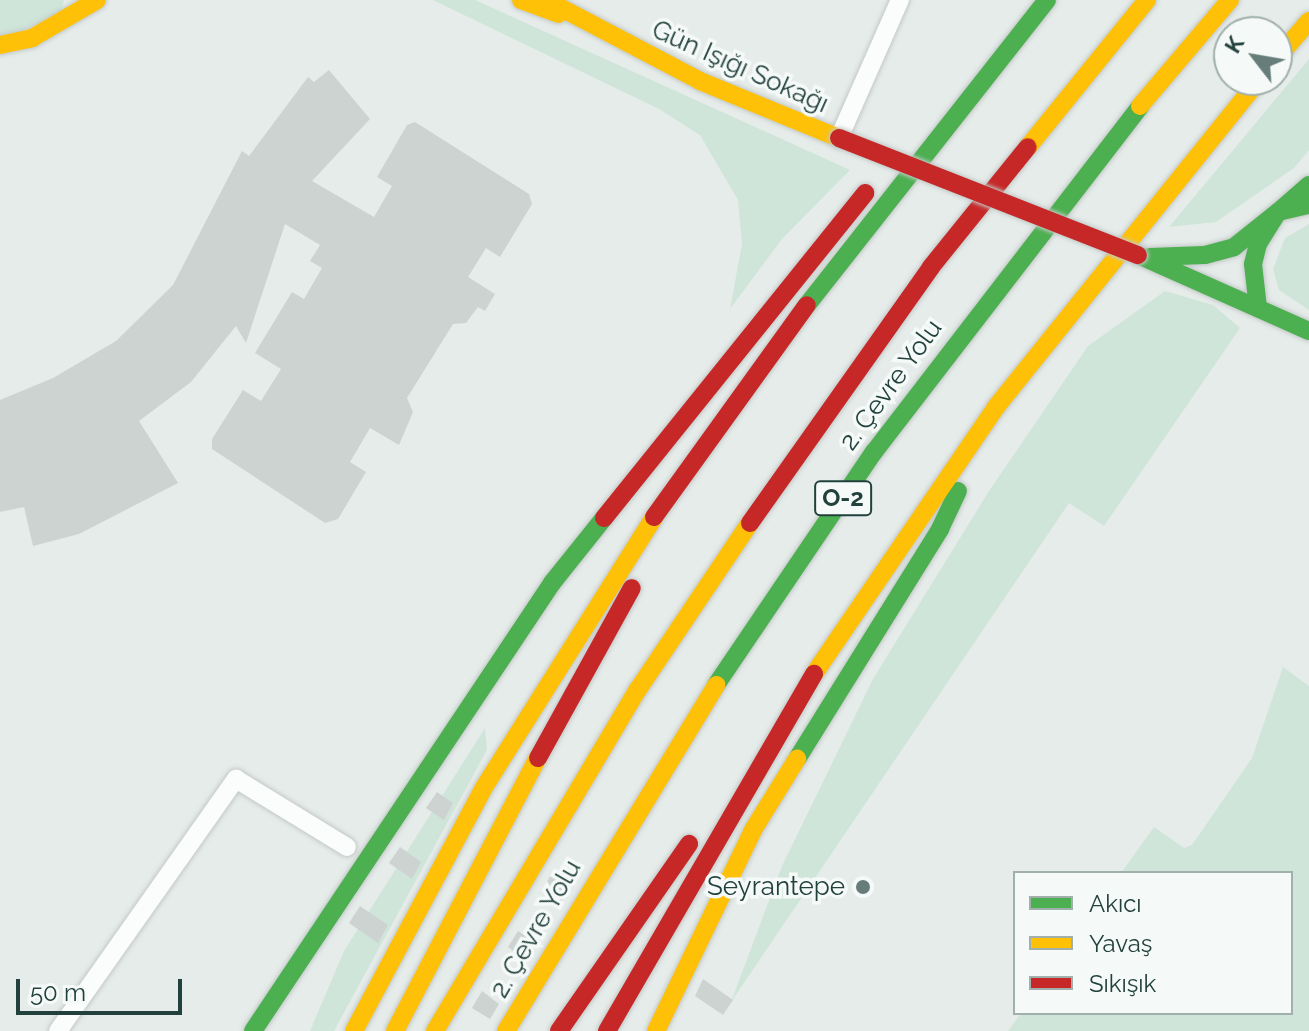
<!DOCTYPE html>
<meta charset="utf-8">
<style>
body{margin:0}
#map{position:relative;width:1309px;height:1031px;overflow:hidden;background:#e6ecea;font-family:Raleway,sans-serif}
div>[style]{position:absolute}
.green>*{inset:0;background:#cfe5d9}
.building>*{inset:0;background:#cdd3d1}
.roads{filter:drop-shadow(0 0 2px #c3c9c7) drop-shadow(0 0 2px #c3c9c7)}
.street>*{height:18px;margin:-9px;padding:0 9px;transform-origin:9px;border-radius:9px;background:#fbfcfc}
.fast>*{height:18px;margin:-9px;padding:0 9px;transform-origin:9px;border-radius:9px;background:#4caf50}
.slow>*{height:18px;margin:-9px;padding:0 9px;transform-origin:9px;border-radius:9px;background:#ffc107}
.jam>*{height:18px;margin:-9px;padding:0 9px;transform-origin:9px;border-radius:9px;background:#c62828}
.bridges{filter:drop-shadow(0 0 2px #c2cac8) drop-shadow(0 0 2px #c2cac8)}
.jam-bridge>*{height:18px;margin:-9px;padding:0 9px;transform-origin:9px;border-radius:9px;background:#c62828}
.dots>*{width:22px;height:22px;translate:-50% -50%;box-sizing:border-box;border:4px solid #f5faf8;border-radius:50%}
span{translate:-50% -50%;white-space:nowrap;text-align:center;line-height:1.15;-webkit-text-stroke:7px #f5faf8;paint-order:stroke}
.shield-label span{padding:2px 6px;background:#f5faf8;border:2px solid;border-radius:6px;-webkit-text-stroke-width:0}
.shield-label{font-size:24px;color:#22413d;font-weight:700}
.street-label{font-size:26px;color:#22413d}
.poi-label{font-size:26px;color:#22413d}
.right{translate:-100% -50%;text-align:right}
.legend{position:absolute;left:1013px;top:871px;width:280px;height:144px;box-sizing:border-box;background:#f5faf8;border:2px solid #a1b0ad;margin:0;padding:10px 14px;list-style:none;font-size:24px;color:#22413d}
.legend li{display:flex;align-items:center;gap:16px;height:40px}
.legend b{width:40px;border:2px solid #a1b0ad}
.north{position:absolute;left:1213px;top:16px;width:80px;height:80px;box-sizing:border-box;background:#f5faf8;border:2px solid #a1b0ad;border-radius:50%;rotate:301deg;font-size:22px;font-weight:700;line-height:32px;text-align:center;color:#22413d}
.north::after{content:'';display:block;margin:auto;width:28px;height:36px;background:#677d7a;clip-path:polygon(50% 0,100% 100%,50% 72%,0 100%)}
.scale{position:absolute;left:16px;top:979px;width:166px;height:36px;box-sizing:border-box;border:4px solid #22413d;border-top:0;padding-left:10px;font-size:24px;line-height:28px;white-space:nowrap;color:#22413d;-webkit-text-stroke:6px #f5faf8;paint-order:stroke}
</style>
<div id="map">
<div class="green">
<i style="clip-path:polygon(0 0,64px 0,61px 12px,0 42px)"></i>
<i style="clip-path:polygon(433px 0,475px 0,850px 170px,782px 239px,730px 309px,742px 244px,738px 200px,700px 135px,659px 109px)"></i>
<i style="clip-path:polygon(1309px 59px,1309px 150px,1294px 168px,1216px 222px,1169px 227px)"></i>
<i style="clip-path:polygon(1309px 224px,1309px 310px,1279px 290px,1273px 269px,1285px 238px)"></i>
<i style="clip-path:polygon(1165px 291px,1213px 305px,1240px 328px,1104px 526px,1069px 503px,731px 1002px,782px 866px,873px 679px,989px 491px,1088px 346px)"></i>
<i style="clip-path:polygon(1283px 667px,1309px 686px,1309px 1031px,1008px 1031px,1021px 1013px,1291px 1013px,1291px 873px,1121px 873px,1154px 827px,1184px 848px,1192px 845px,1252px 758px)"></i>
<i style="clip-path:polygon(485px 728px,487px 750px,334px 1031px,310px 1031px,344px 951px)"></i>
</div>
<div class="building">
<i style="clip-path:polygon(329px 70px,370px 119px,312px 181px,374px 217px,392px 186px,377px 177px,407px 125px,415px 122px,529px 194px,532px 204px,500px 257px,486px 248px,468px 277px,495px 294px,485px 311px,478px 307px,466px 323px,453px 324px,407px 398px,413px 412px,399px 445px,370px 428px,350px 462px,366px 472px,338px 519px,325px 523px,212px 449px,212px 439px,243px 390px,261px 401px,281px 369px,255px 353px,292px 292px,304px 299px,322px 268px,310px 261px,320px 245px,285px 224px,246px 343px,236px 326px,191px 382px,139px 421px,178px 483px,79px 534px,33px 546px,24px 507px,0 512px,0 400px,53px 378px,116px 341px,173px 285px,242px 151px,249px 156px,308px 77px,314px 82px)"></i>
<i style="clip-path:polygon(437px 792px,453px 803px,444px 820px,426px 808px)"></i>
<i style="clip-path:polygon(400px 847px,421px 862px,412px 879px,389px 863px)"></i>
<i style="clip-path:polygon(552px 873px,570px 886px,561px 902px,543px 889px)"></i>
<i style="clip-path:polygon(360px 906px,388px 925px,378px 943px,349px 923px)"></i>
<i style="clip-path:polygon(518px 931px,536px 943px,526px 960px,508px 947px)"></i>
<i style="clip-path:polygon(703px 979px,733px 1000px,723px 1015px,695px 996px)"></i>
<i style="clip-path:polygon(482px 991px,499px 1004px,490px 1019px,472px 1008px)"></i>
</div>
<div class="roads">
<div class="street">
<i style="left:839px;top:138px;width:151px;rotate:-66.2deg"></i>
<i style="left:58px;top:1031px;width:309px;rotate:-54.8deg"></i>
<i style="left:236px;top:779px;width:130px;rotate:31.5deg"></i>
</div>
<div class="fast">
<i style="left:1138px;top:255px;width:187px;rotate:24deg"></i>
<i style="left:1150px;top:257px;width:55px;rotate:-2.1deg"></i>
<i style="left:1205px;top:255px;width:30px;rotate:-15deg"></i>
<i style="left:1234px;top:247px;width:56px;rotate:-38.5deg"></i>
<i style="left:1278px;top:212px;width:32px;rotate:-13deg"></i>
<i style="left:807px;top:305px;width:388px;rotate:-51.8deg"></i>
<i style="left:1258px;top:308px;width:44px;rotate:-96.5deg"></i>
<i style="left:1253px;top:264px;width:21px;rotate:-76deg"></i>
<i style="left:1258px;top:244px;width:38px;rotate:-58deg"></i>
<i style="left:1278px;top:212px;width:41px;rotate:-41.1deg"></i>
<i style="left:716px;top:685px;width:282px;rotate:-55.9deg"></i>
<i style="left:874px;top:452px;width:436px;rotate:-52.4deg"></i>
<i style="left:797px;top:759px;width:271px;rotate:-58.1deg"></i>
<i style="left:940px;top:529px;width:42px;rotate:-64.7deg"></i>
<i style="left:253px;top:1031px;width:539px;rotate:-56.28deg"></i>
<i style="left:552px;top:583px;width:83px;rotate:-51.3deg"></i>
</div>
<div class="slow">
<i style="left:521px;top:0;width:40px;rotate:20.2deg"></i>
<i style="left:546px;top:0;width:174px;rotate:27.7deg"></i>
<i style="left:700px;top:81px;width:150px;rotate:22.3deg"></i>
<i style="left:0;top:45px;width:33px;rotate:-12deg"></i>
<i style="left:32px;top:38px;width:75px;rotate:-30.3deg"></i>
<i style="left:1277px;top:58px;width:49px;rotate:-49.1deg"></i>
<i style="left:1140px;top:106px;width:139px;rotate:-49.7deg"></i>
<i style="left:1028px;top:147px;width:189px;rotate:-51deg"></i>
<i style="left:814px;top:674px;width:323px;rotate:-55.7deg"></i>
<i style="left:996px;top:407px;width:420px;rotate:-51.2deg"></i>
<i style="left:354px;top:1031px;width:274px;rotate:-61.9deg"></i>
<i style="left:483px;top:789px;width:321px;rotate:-57.8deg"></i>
<i style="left:395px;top:1031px;width:308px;rotate:-62.4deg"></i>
<i style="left:435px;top:1031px;width:399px;rotate:-59.3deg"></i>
<i style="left:639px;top:688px;width:199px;rotate:-56.1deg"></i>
<i style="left:506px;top:1031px;width:405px;rotate:-58.7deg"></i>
<i style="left:656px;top:1031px;width:223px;rotate:-64.2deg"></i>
<i style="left:753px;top:830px;width:84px;rotate:-58.2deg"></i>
</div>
<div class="jam">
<i style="left:654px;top:517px;width:261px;rotate:-54.2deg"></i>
<i style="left:604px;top:518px;width:417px;rotate:-51.2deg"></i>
<i style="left:750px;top:523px;width:314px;rotate:-54.7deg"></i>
<i style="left:931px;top:267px;width:154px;rotate:-51.1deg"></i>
<i style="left:538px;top:758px;width:194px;rotate:-61.1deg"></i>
<i style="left:559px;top:1031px;width:228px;rotate:-55.2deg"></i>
<i style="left:607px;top:1031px;width:413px;rotate:-59.9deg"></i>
</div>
</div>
<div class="bridges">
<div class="jam-bridge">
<i style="left:839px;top:138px;width:321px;rotate:21.4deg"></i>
</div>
</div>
<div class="dots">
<i style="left:863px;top:887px;background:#677d7a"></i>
</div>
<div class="shield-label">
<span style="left:843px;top:498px">O-2</span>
</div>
<div class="street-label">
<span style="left:740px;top:67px;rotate:24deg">Gün Işığı Sokağı</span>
<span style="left:891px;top:385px;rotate:-54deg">2. Çevre Yolu</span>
<span style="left:536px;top:929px;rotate:-60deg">2. Çevre Yolu</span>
</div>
<div class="poi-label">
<span class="right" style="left:845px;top:887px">Seyrantepe</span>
</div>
<ul class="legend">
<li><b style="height:10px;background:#4caf50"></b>Akıcı</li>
<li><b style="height:10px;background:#ffc107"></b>Yavaş</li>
<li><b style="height:10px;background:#c62828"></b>Sıkışık</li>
</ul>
<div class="north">K</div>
<div class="scale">50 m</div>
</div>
